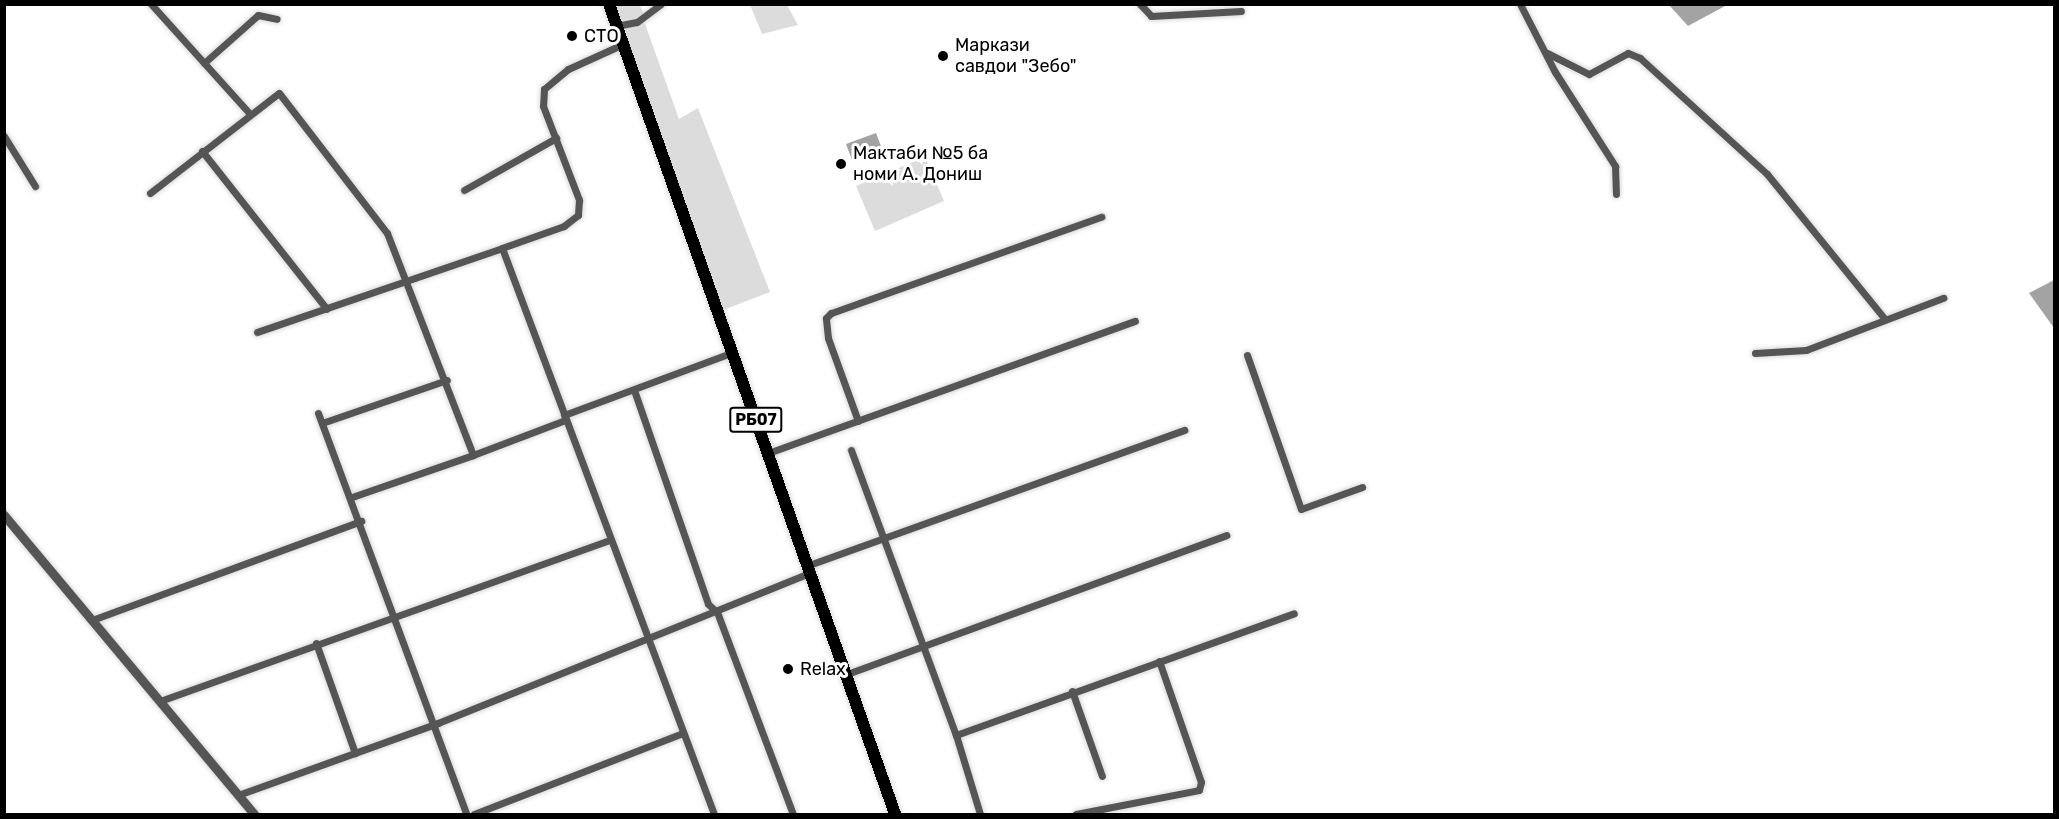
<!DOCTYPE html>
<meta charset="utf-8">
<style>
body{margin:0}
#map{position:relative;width:2059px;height:819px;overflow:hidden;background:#fff;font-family:Rubik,sans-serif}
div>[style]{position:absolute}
.green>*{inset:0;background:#dcdcdc}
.water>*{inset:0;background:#a3a3a3}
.roads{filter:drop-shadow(0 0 2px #dbdbdb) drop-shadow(0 0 2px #dbdbdb)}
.minor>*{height:7px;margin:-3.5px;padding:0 3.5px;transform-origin:3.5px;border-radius:3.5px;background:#555}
.tertiary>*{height:9px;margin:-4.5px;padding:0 4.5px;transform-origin:4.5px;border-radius:4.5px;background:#555}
.trunk>*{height:12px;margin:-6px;padding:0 6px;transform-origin:6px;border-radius:6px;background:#000}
.dots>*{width:16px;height:16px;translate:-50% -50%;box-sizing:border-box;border:3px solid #fff;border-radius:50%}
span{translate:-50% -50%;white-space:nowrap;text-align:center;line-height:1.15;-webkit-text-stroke:6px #fff;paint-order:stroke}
.shield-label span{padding:2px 4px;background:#fff;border:2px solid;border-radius:4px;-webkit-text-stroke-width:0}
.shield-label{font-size:16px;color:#000;font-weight:700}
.poi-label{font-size:18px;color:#000}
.left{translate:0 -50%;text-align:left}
.frame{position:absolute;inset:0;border:6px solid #000;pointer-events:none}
</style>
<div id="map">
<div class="green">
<i style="clip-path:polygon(608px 5px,640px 5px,645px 17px,615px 26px)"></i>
<i style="clip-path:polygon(750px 5px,787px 5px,798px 25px,762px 34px)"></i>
<i style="clip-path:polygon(644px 21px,679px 119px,698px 108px,770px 292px,718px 312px,619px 29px)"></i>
<i style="clip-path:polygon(925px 157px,944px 201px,875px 231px,856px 186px)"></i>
</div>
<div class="water">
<i style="clip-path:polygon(1669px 5px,1669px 4px,1727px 5px,1688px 26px)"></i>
<i style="clip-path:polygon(876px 133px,882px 149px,852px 160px,846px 144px)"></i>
<i style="clip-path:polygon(2054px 280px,2054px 328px,2029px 293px)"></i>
</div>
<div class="roads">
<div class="minor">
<i style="left:151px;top:4px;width:147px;rotate:48deg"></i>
<i style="left:1140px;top:4px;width:16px;rotate:47deg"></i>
<i style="left:1151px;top:16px;width:90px;rotate:-3.2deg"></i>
<i style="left:1520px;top:4px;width:76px;rotate:62.8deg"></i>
<i style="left:1555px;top:72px;width:112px;rotate:57.4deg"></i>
<i style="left:1615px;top:166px;width:28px;rotate:88deg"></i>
<i style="left:616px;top:26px;width:21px;rotate:-11deg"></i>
<i style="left:637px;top:22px;width:30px;rotate:-37deg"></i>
<i style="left:621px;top:45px;width:58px;rotate:155.6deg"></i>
<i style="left:568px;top:69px;width:31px;rotate:140deg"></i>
<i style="left:544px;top:89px;width:17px;rotate:93deg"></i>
<i style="left:543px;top:106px;width:101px;rotate:69deg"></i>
<i style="left:579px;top:200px;width:15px;rotate:94deg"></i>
<i style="left:578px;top:215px;width:18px;rotate:142deg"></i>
<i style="left:564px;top:226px;width:66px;rotate:160.5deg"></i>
<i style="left:502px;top:248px;width:604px;rotate:69.47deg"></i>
<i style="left:1547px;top:53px;width:47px;rotate:26.6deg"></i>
<i style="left:1589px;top:74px;width:44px;rotate:-28.3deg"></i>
<i style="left:1628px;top:53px;width:13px;rotate:23deg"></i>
<i style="left:1640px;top:58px;width:172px;rotate:42.4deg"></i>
<i style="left:1767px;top:174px;width:187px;rotate:50.9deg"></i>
<i style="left:204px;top:63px;width:72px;rotate:-41.6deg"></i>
<i style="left:258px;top:15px;width:19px;rotate:12deg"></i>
<i style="left:4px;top:136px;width:59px;rotate:58.2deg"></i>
<i style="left:202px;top:151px;width:201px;rotate:51.7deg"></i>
<i style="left:464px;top:190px;width:106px;rotate:-29.5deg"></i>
<i style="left:150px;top:193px;width:163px;rotate:-37.8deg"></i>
<i style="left:279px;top:93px;width:177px;rotate:52.4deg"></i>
<i style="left:387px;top:233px;width:238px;rotate:68.8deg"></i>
<i style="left:473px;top:455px;width:98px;rotate:-20.8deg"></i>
<i style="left:257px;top:332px;width:259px;rotate:-18.9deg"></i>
<i style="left:1755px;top:353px;width:51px;rotate:-3.4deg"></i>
<i style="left:1806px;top:350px;width:147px;rotate:-20.8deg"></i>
<i style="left:1247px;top:355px;width:163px;rotate:70.7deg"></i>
<i style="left:1301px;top:509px;width:65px;rotate:-19.8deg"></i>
<i style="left:634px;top:390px;width:226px;rotate:70.9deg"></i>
<i style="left:708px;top:604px;width:12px;rotate:42deg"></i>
<i style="left:717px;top:612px;width:216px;rotate:69.4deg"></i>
<i style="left:318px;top:413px;width:427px;rotate:69.7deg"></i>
<i style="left:564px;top:415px;width:178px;rotate:-20.4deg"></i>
<i style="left:858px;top:421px;width:88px;rotate:-109.9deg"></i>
<i style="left:828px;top:338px;width:20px;rotate:-96deg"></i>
<i style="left:826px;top:318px;width:7px;rotate:-45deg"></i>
<i style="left:831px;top:313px;width:287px;rotate:-19.6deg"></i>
<i style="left:322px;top:423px;width:132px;rotate:-19deg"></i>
<i style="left:851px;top:450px;width:304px;rotate:69.8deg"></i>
<i style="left:956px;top:735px;width:83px;rotate:73.1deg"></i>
<i style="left:768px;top:453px;width:390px;rotate:-19.8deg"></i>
<i style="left:352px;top:497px;width:128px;rotate:-19.1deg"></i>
<i style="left:809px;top:565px;width:399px;rotate:-19.8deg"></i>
<i style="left:92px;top:620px;width:287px;rotate:-20.2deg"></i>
<i style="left:316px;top:643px;width:117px;rotate:70.5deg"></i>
<i style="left:847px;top:674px;width:404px;rotate:-20.1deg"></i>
<i style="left:1072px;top:691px;width:90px;rotate:70.6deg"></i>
<i style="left:160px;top:701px;width:476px;rotate:-19.7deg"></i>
<i style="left:956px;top:735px;width:359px;rotate:-19.8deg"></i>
<i style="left:238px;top:795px;width:213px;rotate:-19.8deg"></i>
<i style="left:438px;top:723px;width:403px;rotate:-22deg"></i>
<i style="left:474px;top:814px;width:224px;rotate:-21.2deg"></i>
<i style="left:1076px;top:814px;width:125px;rotate:-11deg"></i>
<i style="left:1199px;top:790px;width:8px;rotate:-76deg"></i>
<i style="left:1201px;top:782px;width:128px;rotate:-109.1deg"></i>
</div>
<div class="tertiary">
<i style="left:4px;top:515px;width:390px;rotate:50.1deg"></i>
</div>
<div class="trunk">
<i style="left:609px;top:4px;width:859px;rotate:70.55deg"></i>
</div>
</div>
<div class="dots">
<i style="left:572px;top:36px;background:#000"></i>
<i style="left:943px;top:56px;background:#000"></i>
<i style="left:841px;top:164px;background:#000"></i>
<i style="left:788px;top:669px;background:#000"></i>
</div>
<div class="shield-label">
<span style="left:756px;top:420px">РБ07</span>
</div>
<div class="poi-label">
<span class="left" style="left:584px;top:36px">СТО</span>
<span class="left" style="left:955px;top:56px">Маркази<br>савдои "Зебо"</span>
<span class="left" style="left:853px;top:164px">Мактаби №5 ба<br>номи А. Дониш</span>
<span class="left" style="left:800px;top:669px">Relax</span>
</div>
<div class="frame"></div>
</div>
